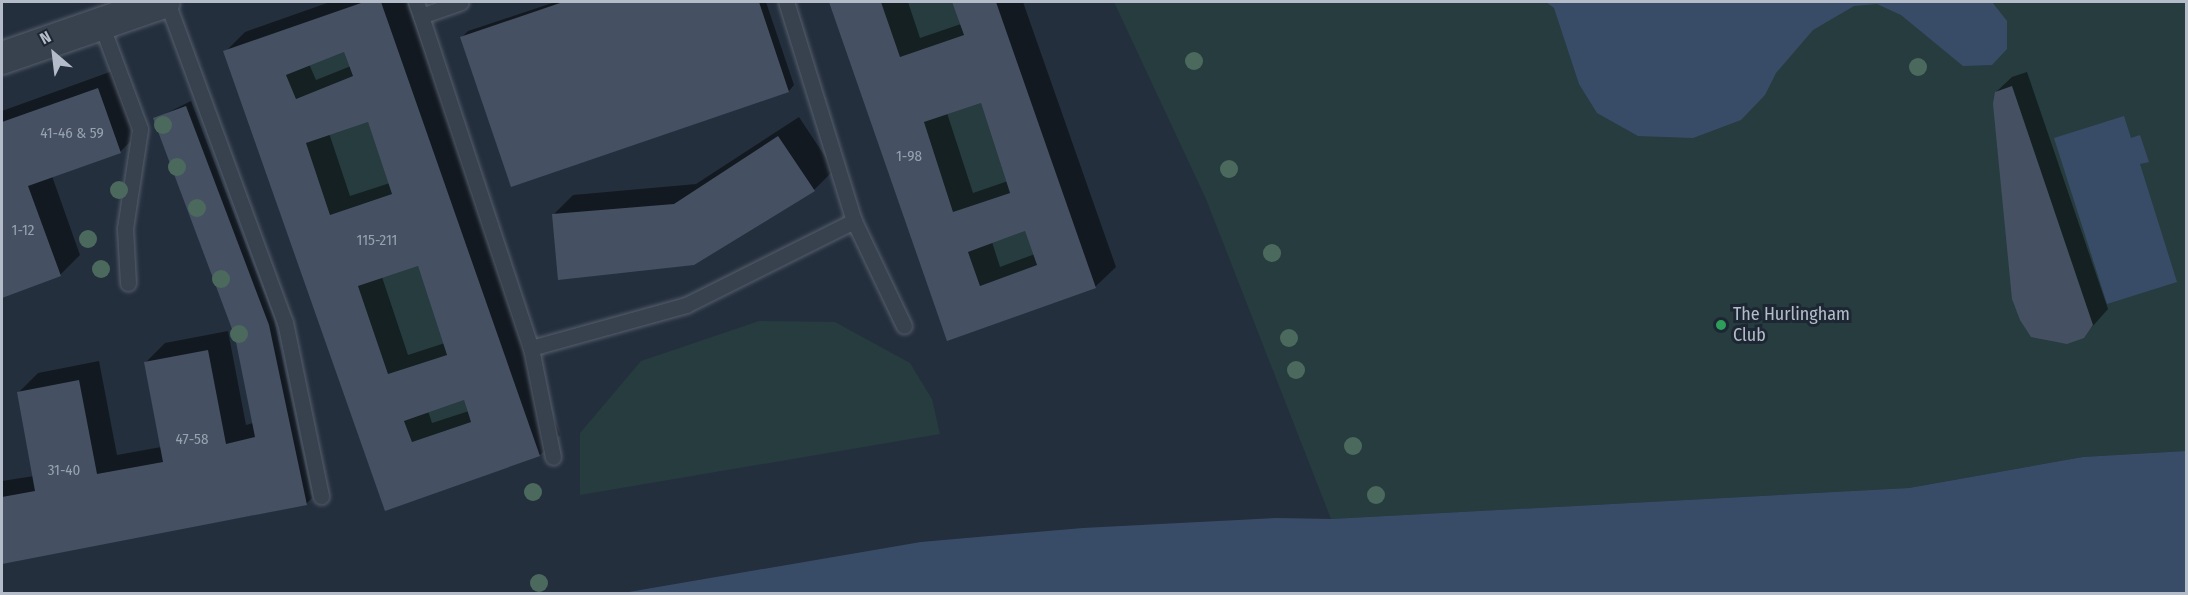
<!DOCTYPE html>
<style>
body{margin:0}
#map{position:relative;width:2188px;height:595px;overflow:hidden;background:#242f3e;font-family:"Fira Sans Condensed",sans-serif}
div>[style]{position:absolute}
.green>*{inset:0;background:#263c3f}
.water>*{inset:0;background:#394c67}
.shadow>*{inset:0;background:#0007}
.building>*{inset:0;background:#455162}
.roads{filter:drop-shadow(0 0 2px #565f6c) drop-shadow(0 0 2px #565f6c)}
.lane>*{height:15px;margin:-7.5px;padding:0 7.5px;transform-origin:7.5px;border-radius:7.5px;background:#38414e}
.street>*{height:32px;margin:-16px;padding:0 16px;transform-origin:16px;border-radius:16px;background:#38414e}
.trees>*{width:18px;height:18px;margin:-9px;border-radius:50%;background:#4b6a5d}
.dots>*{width:16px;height:16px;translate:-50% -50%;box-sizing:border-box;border:3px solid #1d2633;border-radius:50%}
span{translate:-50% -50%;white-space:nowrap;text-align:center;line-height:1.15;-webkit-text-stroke:6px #1d2633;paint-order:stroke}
.number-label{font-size:15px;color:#98a1af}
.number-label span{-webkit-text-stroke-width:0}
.poi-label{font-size:18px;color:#b4bcc9}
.left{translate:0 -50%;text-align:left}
.frame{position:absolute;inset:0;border:3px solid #b4bcc9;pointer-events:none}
.north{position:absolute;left:24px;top:24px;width:60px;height:60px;-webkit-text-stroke:4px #1d2633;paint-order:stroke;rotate:332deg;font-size:16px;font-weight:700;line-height:24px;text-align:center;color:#b4bcc9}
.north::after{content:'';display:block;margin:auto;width:21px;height:27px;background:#b4bcc9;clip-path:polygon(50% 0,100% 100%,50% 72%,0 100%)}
</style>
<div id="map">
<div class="green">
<i style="clip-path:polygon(881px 2px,952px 2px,964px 35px,900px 57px)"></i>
<i style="clip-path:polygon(1114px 2px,2186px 2px,2186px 451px,2083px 457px,1909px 488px,1331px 519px,1206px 199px)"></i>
<i style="clip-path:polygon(344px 52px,353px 76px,296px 99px,286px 75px)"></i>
<i style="clip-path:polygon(981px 103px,1010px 193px,953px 212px,924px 122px)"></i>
<i style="clip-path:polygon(368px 122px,392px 194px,330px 215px,306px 143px)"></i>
<i style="clip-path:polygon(1025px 231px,1037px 265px,980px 286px,968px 252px)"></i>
<i style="clip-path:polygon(418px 266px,447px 355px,388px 374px,358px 286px)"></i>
<i style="clip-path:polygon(759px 321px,835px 322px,910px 363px,932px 399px,940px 434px,580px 495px,580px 433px,641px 361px)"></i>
<i style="clip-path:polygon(464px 400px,471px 422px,412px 442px,404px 421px)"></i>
</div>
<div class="water">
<i style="clip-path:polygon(1546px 2px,1992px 2px,2007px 21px,2007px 49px,1992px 65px,1963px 66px,1901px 15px,1877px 4px,1854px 6px,1813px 30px,1776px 73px,1765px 95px,1741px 120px,1693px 138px,1638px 136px,1597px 113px,1579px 84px,1554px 8px)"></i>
<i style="clip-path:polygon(2124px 116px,2131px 138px,2140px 135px,2149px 162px,2140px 164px,2177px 282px,2107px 304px,2054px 138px)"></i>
<i style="clip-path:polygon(2186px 451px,2186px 593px,623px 593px,921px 542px,1083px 528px,1276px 518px,1331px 519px,1909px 488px,2083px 457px)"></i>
</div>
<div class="shadow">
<i style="clip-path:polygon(evenodd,330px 2px,407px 2px,560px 435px,540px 455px,386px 509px,225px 52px,245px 32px,330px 2px,345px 50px,351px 66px,316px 80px,309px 64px,345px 50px,330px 2px,368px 120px,390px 183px,350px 196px,329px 133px,368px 120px,330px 2px,418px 265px,445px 343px,408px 355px,382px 277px,418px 265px,330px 2px,465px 398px,469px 411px,432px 423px,428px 411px,465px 398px)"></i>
<i style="clip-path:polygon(555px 2px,766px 2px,794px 85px,789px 91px,462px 37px,468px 31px)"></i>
<i style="clip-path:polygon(evenodd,830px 2px,908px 2px,920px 38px,961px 24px,954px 2px,1023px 2px,1116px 267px,1095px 287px,948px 339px,830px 2px,982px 101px,1008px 181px,973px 193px,947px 113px,982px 101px,830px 2px,1026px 229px,1035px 254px,1000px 267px,992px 242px,1026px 229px)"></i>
<i style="clip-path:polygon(118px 69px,140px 132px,120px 152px,52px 176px,80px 255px,60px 275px,2px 297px,2px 111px)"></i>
<i style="clip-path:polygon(2027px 72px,2108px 309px,2083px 337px,1996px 92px,2012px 77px)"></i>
<i style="clip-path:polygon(191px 101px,274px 319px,312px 498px,306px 504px,269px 512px,2px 562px,2px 481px,34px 476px,18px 393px,38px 373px,99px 361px,117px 455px,161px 447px,145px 363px,165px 343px,228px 331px,246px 425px,253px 423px,236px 337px,155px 119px)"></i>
<i style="clip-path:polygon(799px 117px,834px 170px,814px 190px,693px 263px,553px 215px,573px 195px,696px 184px)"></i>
</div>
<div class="building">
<i style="clip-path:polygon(evenodd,364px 2px,381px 2px,540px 456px,385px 511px,223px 51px,364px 2px,344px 52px,353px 76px,296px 99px,286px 75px,344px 52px,364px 2px,368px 122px,392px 194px,330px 215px,306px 143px,368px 122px,364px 2px,418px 266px,447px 355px,388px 374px,358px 286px,418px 266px,364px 2px,464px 400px,471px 422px,412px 442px,404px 421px,464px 400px)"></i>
<i style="clip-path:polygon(563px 2px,759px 2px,789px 92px,511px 187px,460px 37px)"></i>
<i style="clip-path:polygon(evenodd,829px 2px,881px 2px,900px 57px,964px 35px,952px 2px,996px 2px,1096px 288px,947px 341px,829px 2px,981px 103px,1010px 193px,953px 212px,924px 122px,981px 103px,829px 2px,1025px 231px,1037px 265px,980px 286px,968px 252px,1025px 231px)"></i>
<i style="clip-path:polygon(2012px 86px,2093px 325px,2084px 338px,2067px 344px,2031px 337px,2020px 320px,2012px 299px,1993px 104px,1995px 92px)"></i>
<i style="clip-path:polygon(98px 88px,121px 153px,28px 186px,61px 276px,2px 298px,2px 122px)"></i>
<i style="clip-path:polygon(186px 106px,269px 325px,307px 505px,2px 564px,2px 497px,35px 491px,17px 392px,79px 380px,97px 474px,163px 462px,144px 362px,208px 350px,226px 444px,255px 437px,235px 337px,153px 118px)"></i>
<i style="clip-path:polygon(778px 136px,815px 191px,694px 265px,558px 280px,552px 214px,674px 204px)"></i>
</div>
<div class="roads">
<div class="lane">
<i style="left:167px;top:2px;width:341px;rotate:69.8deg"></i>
<i style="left:285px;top:322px;width:178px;rotate:78.3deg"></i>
<i style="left:416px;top:2px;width:15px;rotate:70deg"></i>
<i style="left:421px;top:16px;width:42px;rotate:-19.3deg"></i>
<i style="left:421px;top:16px;width:350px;rotate:71.7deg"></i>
<i style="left:531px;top:348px;width:161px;rotate:-15.5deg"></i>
<i style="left:686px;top:305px;width:188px;rotate:-26.6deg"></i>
<i style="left:854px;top:221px;width:229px;rotate:-107.2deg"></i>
<i style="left:101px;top:24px;width:112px;rotate:69.6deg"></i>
<i style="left:140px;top:129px;width:100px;rotate:98.6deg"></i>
<i style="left:125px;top:228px;width:55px;rotate:86.9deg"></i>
<i style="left:854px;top:221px;width:116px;rotate:64.5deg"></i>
<i style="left:531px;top:348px;width:111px;rotate:78.6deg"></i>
</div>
<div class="street">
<i style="left:2px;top:58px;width:171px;rotate:-19.1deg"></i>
</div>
</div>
<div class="trees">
<i style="left:1194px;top:61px"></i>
<i style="left:1918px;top:67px"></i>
<i style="left:163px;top:125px"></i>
<i style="left:177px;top:167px"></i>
<i style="left:1229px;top:169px"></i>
<i style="left:119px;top:190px"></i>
<i style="left:197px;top:208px"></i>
<i style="left:88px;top:239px"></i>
<i style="left:1272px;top:253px"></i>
<i style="left:101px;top:269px"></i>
<i style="left:221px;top:279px"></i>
<i style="left:239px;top:334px"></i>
<i style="left:1289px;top:338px"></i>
<i style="left:1296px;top:370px"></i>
<i style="left:1353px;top:446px"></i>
<i style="left:533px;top:492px"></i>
<i style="left:1376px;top:495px"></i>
<i style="left:539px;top:583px"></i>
</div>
<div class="dots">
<i style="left:1721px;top:325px;background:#2e9e5b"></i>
</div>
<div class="number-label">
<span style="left:72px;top:134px">41-46 &amp; 59</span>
<span style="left:909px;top:157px">1-98</span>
<span style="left:23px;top:231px">1-12</span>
<span style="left:377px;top:241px">115-211</span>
<span style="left:192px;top:440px">47-58</span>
<span style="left:64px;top:471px">31-40</span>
</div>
<div class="poi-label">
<span class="left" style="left:1733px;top:325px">The Hurlingham<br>Club</span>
</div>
<div class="frame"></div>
<div class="north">N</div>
</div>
